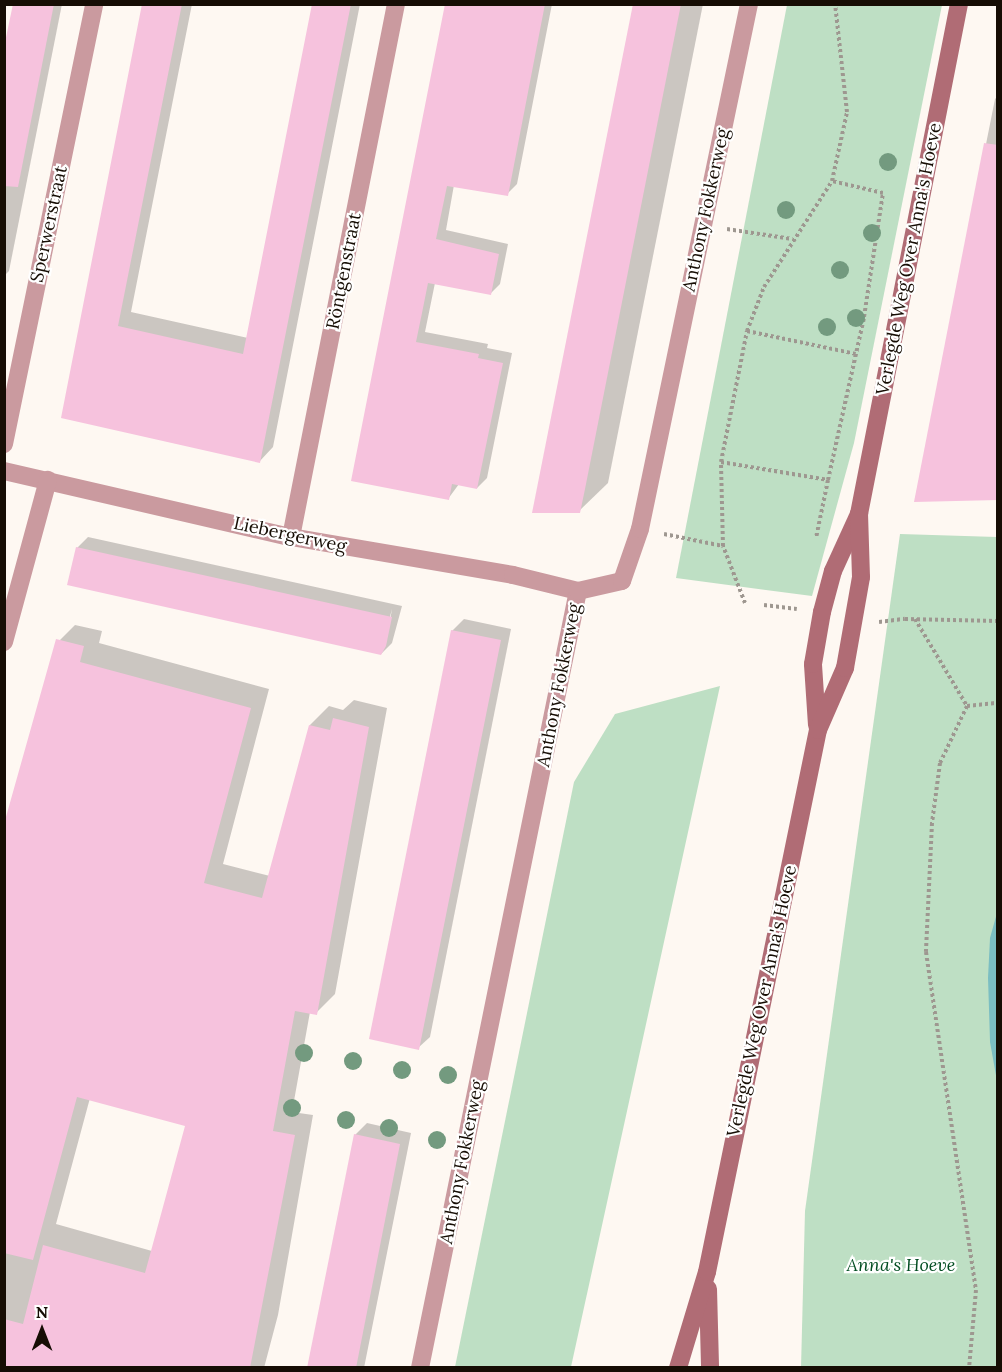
<!DOCTYPE html>
<meta charset="utf-8">
<style>
body{margin:0}
#map{position:relative;width:1002px;height:1372px;overflow:hidden;background:#fef8f2;font-family:Lora,serif}
div>[style]{position:absolute}
.green>*{inset:0;background:#bedfc4}
.water>*{inset:0;background:#7bbec2}
.shadow>*{inset:0;background:#0003}
.building>*{inset:0;background:#f6c2dd}
.path>*{height:4px;margin-top:-2px;transform-origin:0;background:repeating-linear-gradient(90deg,#9e9790 0 3px,transparent 0 6px)}
.street>*{height:18px;margin:-9px;padding:0 9px;transform-origin:9px;border-radius:9px;background:#ca9a9f}
.secondary>*{height:18px;margin:-9px;padding:0 9px;transform-origin:9px;border-radius:9px;background:#b06c75}
.trees>*{width:18px;height:18px;margin:-9px;border-radius:50%;background:#739a7f}
span{translate:-50% -50%;white-space:nowrap;text-align:center;line-height:1.15;-webkit-text-stroke:4.5px #fff;paint-order:stroke}
.street-label{font-size:18px;color:#160d04}
.park-label{font-size:18px;color:#024d21;font-style:italic}
.frame{position:absolute;inset:0;border:6px solid #160d04;pointer-events:none}
.north{position:absolute;left:12px;top:1300px;width:60px;height:60px;-webkit-text-stroke:4px #fff;paint-order:stroke;rotate:0deg;font-size:16px;font-weight:700;line-height:24px;text-align:center;color:#160d04}
.north::after{content:'';display:block;margin:auto;width:21px;height:27px;background:#160d04;clip-path:polygon(50% 0,100% 100%,50% 72%,0 100%)}
</style>
<div id="map">
<div class="green">
<i style="clip-path:polygon(787px 5px,942px 5px,854px 443px,812px 596px,676px 578px)"></i>
<i style="clip-path:polygon(900px 534px,997px 537px,997px 1367px,801px 1368px,805px 1211px)"></i>
<i style="clip-path:polygon(720px 686px,571px 1367px,455px 1367px,574px 782px,615px 714px)"></i>
</div>
<div class="water">
<i style="clip-path:polygon(997px 913px,998px 913px,997px 1081px,990px 1042px,988px 978px,990px 938px)"></i>
</div>
<div class="shadow">
<i style="clip-path:polygon(14px 4px,62px 4px,9px 271px,4px 276px,4px 52px)"></i>
<i style="clip-path:polygon(144px 4px,192px 4px,131px 312px,248px 338px,314px 4px,360px 4px,273px 447px,259px 462px,62px 417px)"></i>
<i style="clip-path:polygon(447px 4px,552px 4px,517px 184px,507px 194px,454px 185px,446px 230px,508px 244px,500px 284px,490px 294px,435px 283px,425px 332px,488px 344px,487px 348px,512px 353px,487px 478px,477px 488px,459px 484px,448px 499px,353px 480px)"></i>
<i style="clip-path:polygon(635px 4px,703px 4px,608px 483px,579px 511px)"></i>
<i style="clip-path:polygon(998px 96px,998px 499px,915px 500px,995px 99px)"></i>
<i style="clip-path:polygon(evenodd,88px 537px,402px 606px,392px 643px,381px 654px,77px 548px,88px 537px,392px 609px,386px 643px,383px 643px,392px 609px)"></i>
<i style="clip-path:polygon(464px 619px,511px 629px,430px 1037px,418px 1048px,452px 631px)"></i>
<i style="clip-path:polygon(evenodd,75px 625px,102px 631px,99px 643px,269px 689px,223px 864px,270px 876px,310px 725px,329px 706px,343px 710px,354px 700px,387px 708px,335px 994px,316px 1013px,310px 1012px,292px 1112px,313px 1115px,278px 1315px,264px 1368px,4px 1368px,4px 831px,56px 644px,75px 625px,90px 1098px,187px 1124px,152px 1251px,56px 1224px,90px 1098px)"></i>
<i style="clip-path:polygon(367px 1123px,411px 1133px,364px 1368px,308px 1368px,355px 1135px)"></i>
</div>
<div class="building">
<i style="clip-path:polygon(13px 4px,54px 4px,18px 187px,4px 186px,4px 47px)"></i>
<i style="clip-path:polygon(142px 4px,182px 4px,118px 326px,243px 354px,312px 4px,351px 4px,260px 463px,61px 418px)"></i>
<i style="clip-path:polygon(445px 4px,545px 4px,508px 196px,447px 186px,436px 239px,499px 254px,491px 295px,428px 283px,422px 313px,416px 342px,479px 354px,478px 358px,503px 363px,477px 489px,452px 484px,449px 500px,351px 481px)"></i>
<i style="clip-path:polygon(633px 4px,681px 4px,585px 489px,580px 513px,532px 513px)"></i>
<i style="clip-path:polygon(984px 143px,998px 145px,998px 500px,914px 502px)"></i>
<i style="clip-path:polygon(76px 547px,392px 617px,386px 646px,381px 655px,67px 585px)"></i>
<i style="clip-path:polygon(451px 630px,501px 640px,419px 1050px,369px 1039px)"></i>
<i style="clip-path:polygon(56px 639px,84px 646px,80px 662px,251px 708px,204px 883px,262px 898px,309px 725px,330px 730px,333px 718px,369px 727px,317px 1015px,295px 1011px,273px 1131px,295px 1135px,250px 1368px,4px 1368px,4px 1319px,23px 1324px,43px 1245px,145px 1273px,185px 1126px,77px 1097px,33px 1260px,4px 1253px,4px 824px)"></i>
<i style="clip-path:polygon(354px 1134px,400px 1144px,356px 1368px,307px 1368px)"></i>
</div>
<div class="path">
<i style="left:727px;top:229px;width:66px;rotate:8.7deg"></i>
<i style="left:747px;top:331px;width:47px;rotate:-68.9deg"></i>
<i style="left:764px;top:287px;width:126px;rotate:-57.3deg"></i>
<i style="left:832px;top:181px;width:71px;rotate:-77.7deg"></i>
<i style="left:847px;top:112px;width:109px;rotate:-96.3deg"></i>
<i style="left:721px;top:462px;width:134px;rotate:-78.8deg"></i>
<i style="left:747px;top:331px;width:111px;rotate:11.9deg"></i>
<i style="left:828px;top:480px;width:167px;rotate:-77.5deg"></i>
<i style="left:864px;top:317px;width:125px;rotate:-81.3deg"></i>
<i style="left:883px;top:193px;width:52px;rotate:-166.8deg"></i>
<i style="left:664px;top:534px;width:60px;rotate:11.5deg"></i>
<i style="left:745px;top:603px;width:61px;rotate:-111.1deg"></i>
<i style="left:723px;top:546px;width:84px;rotate:-91.4deg"></i>
<i style="left:721px;top:462px;width:109px;rotate:9.5deg"></i>
<i style="left:828px;top:480px;width:59px;rotate:101.7deg"></i>
<i style="left:764px;top:605px;width:33px;rotate:7deg"></i>
<i style="left:915px;top:619px;width:101px;rotate:59.1deg"></i>
<i style="left:879px;top:622px;width:26px;rotate:-7deg"></i>
<i style="left:905px;top:619px;width:93px;rotate:1.2deg"></i>
<i style="left:967px;top:706px;width:63px;rotate:115.3deg"></i>
<i style="left:940px;top:763px;width:61px;rotate:97.6deg"></i>
<i style="left:932px;top:823px;width:129px;rotate:92.7deg"></i>
<i style="left:926px;top:952px;width:342px;rotate:81.6deg"></i>
<i style="left:976px;top:1290px;width:78px;rotate:95.1deg"></i>
<i style="left:967px;top:706px;width:31px;rotate:-6deg"></i>
</div>
<div class="street">
<i style="left:4px;top:444px;width:449px;rotate:-78.4deg"></i>
<i style="left:4px;top:471px;width:294px;rotate:13deg"></i>
<i style="left:291px;top:537px;width:225px;rotate:9.7deg"></i>
<i style="left:513px;top:575px;width:67px;rotate:13.8deg"></i>
<i style="left:291px;top:537px;width:543px;rotate:-78.86deg"></i>
<i style="left:4px;top:642px;width:168px;rotate:-74.8deg"></i>
<i style="left:420px;top:1368px;width:793px;rotate:-78.51deg"></i>
<i style="left:578px;top:591px;width:45px;rotate:-12.8deg"></i>
<i style="left:622px;top:581px;width:55px;rotate:-70.9deg"></i>
<i style="left:640px;top:529px;width:536px;rotate:-78.27deg"></i>
</div>
<div class="secondary">
<i style="left:817px;top:725px;width:61px;rotate:-93.8deg"></i>
<i style="left:813px;top:664px;width:53px;rotate:-80.2deg"></i>
<i style="left:822px;top:612px;width:42px;rotate:-75deg"></i>
<i style="left:833px;top:571px;width:63px;rotate:-65.5deg"></i>
<i style="left:859px;top:514px;width:520px;rotate:-78.91deg"></i>
<i style="left:708px;top:1289px;width:79px;rotate:88.5deg"></i>
<i style="left:678px;top:1368px;width:100px;rotate:-73.2deg"></i>
<i style="left:707px;top:1272px;width:553px;rotate:-78.43deg"></i>
<i style="left:818px;top:730px;width:68px;rotate:-66.5deg"></i>
<i style="left:845px;top:668px;width:92px;rotate:-80deg"></i>
<i style="left:861px;top:577px;width:63px;rotate:-91.8deg"></i>
</div>
<div class="trees">
<i style="left:888px;top:162px"></i>
<i style="left:786px;top:210px"></i>
<i style="left:872px;top:233px"></i>
<i style="left:840px;top:270px"></i>
<i style="left:856px;top:318px"></i>
<i style="left:827px;top:327px"></i>
<i style="left:304px;top:1053px"></i>
<i style="left:353px;top:1061px"></i>
<i style="left:402px;top:1070px"></i>
<i style="left:448px;top:1075px"></i>
<i style="left:292px;top:1108px"></i>
<i style="left:346px;top:1120px"></i>
<i style="left:389px;top:1128px"></i>
<i style="left:437px;top:1140px"></i>
</div>
<div class="street-label">
<span style="left:706px;top:210px;rotate:-78deg">Anthony Fokkerweg</span>
<span style="left:49px;top:224px;rotate:-78deg">Sperwerstraat</span>
<span style="left:909px;top:259px;rotate:-79deg">Verlegde Weg Over Anna's Hoeve</span>
<span style="left:344px;top:271px;rotate:-79deg">Röntgenstraat</span>
<span style="left:290px;top:535px;rotate:12deg">Liebergerweg</span>
<span style="left:559px;top:685px;rotate:-79deg">Anthony Fokkerweg</span>
<span style="left:762px;top:1001px;rotate:-78deg">Verlegde Weg Over Anna's Hoeve</span>
<span style="left:462px;top:1162px;rotate:-79deg">Anthony Fokkerweg</span>
</div>
<div class="park-label">
<span style="left:901px;top:1265px">Anna's Hoeve</span>
</div>
<div class="frame"></div>
<div class="north">N</div>
</div>
